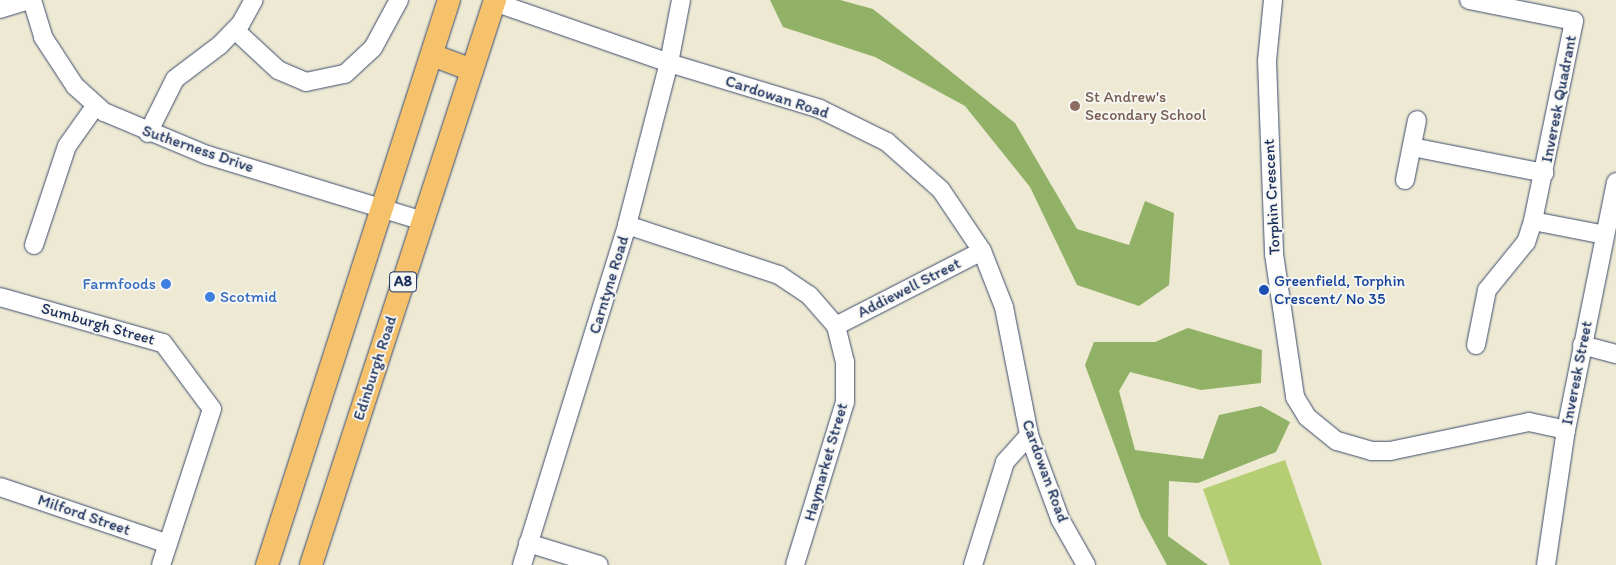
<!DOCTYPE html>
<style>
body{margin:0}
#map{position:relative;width:1616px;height:565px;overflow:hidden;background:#ede9d2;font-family:Itim,sans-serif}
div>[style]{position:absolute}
.green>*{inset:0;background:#b5ce74}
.forest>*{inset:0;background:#90b166}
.roads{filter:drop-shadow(0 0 1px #3a4b6f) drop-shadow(0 0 1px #3a4b6f)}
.minor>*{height:18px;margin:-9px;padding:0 9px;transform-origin:9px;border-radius:9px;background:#fff}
.major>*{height:22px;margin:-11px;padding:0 11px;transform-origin:11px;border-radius:11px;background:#f5c16b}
.dots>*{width:14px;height:14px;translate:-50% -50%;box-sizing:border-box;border:2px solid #f6f6f2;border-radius:50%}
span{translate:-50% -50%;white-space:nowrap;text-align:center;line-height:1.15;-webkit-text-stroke:4px #f6f6f2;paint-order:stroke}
.shield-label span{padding:1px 4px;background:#f6f6f2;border:1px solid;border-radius:4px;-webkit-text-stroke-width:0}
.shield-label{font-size:15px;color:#1b2f5e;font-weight:700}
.street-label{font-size:16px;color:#1b2f5e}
.education-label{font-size:16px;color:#785e54}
.left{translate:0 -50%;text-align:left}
.transit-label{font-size:16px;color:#164399}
.shop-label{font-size:16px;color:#366cbe}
.right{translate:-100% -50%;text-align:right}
</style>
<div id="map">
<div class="green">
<i style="clip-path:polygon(1285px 460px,1322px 565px,1230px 565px,1203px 489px)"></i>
</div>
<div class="forest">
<i style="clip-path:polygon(770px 0,840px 0,873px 9px,1015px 123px,1077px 229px,1129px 245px,1145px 201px,1174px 213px,1169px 285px,1139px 306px,1077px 285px,1030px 187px,965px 106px,875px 57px,783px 27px)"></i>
<i style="clip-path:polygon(1188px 328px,1262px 350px,1261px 383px,1201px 390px,1130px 372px,1119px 391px,1135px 450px,1203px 459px,1219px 415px,1261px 406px,1290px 422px,1276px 452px,1198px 483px,1169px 481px,1168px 536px,1208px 565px,1167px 565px,1141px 517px,1085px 365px,1094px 342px,1155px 342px)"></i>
</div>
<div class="roads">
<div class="minor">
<i style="left:32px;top:0;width:39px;rotate:73deg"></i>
<i style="left:43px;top:37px;width:59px;rotate:56.9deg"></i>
<i style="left:75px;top:86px;width:39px;rotate:42deg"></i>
<i style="left:104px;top:112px;width:112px;rotate:22.7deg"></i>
<i style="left:207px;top:155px;width:226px;rotate:17deg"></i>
<i style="left:1273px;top:0;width:61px;rotate:95.6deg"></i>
<i style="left:1267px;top:61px;width:193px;rotate:87.9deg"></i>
<i style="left:1274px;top:254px;width:145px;rotate:81.6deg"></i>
<i style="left:1295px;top:397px;width:23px;rotate:59deg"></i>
<i style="left:1307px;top:417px;width:38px;rotate:39deg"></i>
<i style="left:1337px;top:441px;width:35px;rotate:16deg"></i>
<i style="left:1371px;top:451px;width:19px"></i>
<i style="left:1390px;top:451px;width:142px;rotate:-11.8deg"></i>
<i style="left:1529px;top:422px;width:38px;rotate:12deg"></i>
<i style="left:1469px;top:0;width:107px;rotate:11.3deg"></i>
<i style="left:1574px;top:21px;width:204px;rotate:101.6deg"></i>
<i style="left:1533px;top:221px;width:22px;rotate:108deg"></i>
<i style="left:1526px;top:242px;width:62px;rotate:129.1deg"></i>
<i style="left:1487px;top:290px;width:56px;rotate:101.3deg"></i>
<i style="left:494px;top:2px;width:185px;rotate:19.2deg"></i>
<i style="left:669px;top:63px;width:158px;rotate:16.9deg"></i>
<i style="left:820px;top:109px;width:75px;rotate:26.2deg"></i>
<i style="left:887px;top:142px;width:72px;rotate:41.6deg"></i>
<i style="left:941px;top:190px;width:73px;rotate:56.1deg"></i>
<i style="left:982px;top:251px;width:60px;rotate:68.6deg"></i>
<i style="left:1004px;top:307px;width:130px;rotate:78.9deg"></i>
<i style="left:1029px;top:435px;width:90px;rotate:69.7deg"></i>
<i style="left:1060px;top:519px;width:53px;rotate:60.5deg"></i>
<i style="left:0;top:9px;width:30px;rotate:-17deg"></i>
<i style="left:235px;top:30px;width:59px;rotate:42.9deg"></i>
<i style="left:278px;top:70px;width:30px;rotate:23deg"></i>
<i style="left:306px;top:82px;width:40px;rotate:-12deg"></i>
<i style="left:345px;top:74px;width:38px;rotate:-43deg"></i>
<i style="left:373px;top:48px;width:55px;rotate:-61.6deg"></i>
<i style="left:148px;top:133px;width:60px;rotate:-63.4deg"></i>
<i style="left:175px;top:79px;width:56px;rotate:-37.1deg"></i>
<i style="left:220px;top:45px;width:30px;rotate:-46deg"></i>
<i style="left:241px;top:23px;width:26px;rotate:-61deg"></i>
<i style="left:1412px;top:147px;width:135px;rotate:11.1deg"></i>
<i style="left:1405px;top:180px;width:61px;rotate:-78.7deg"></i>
<i style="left:1533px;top:221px;width:73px;rotate:11deg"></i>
<i style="left:627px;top:225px;width:160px;rotate:18.2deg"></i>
<i style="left:779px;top:275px;width:36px;rotate:34deg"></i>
<i style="left:809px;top:295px;width:41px;rotate:48.9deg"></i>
<i style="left:836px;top:326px;width:37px;rotate:76deg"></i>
<i style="left:845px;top:362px;width:40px;rotate:90deg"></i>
<i style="left:845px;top:402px;width:170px;rotate:107.1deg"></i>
<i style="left:34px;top:245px;width:104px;rotate:-71.6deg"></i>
<i style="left:67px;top:146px;width:50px;rotate:-54.7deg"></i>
<i style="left:0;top:297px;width:169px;rotate:15.8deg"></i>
<i style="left:163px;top:343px;width:82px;rotate:53.4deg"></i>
<i style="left:212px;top:409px;width:164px;rotate:108.1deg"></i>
<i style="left:836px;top:326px;width:164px;rotate:-27.2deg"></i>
<i style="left:1582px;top:345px;width:35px;rotate:15deg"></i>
<i style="left:0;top:487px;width:177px;rotate:18.7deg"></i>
<i style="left:528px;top:543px;width:74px;rotate:17.2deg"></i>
<i style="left:522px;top:565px;width:356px;rotate:-72.8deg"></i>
<i style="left:627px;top:225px;width:167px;rotate:-75.5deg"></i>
<i style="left:669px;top:63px;width:64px;rotate:-79.2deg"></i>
<i style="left:973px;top:565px;width:108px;rotate:-72.7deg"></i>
<i style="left:1005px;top:462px;width:36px;rotate:-48deg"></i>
<i style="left:1546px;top:565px;width:136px;rotate:-81.6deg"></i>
<i style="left:1566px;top:430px;width:253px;rotate:-78.6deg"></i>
</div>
<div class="major">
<i style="left:432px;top:55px;width:43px;rotate:20.6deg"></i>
<i style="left:267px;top:565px;width:594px;rotate:-72.15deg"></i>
<i style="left:311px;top:565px;width:594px;rotate:-71.96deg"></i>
</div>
</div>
<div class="dots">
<i style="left:1075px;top:106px;background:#8d6e63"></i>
<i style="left:166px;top:284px;background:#3f7fe0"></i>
<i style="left:1264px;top:290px;background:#1a4fb4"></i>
<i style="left:210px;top:297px;background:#3f7fe0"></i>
</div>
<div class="shield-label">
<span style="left:403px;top:282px">A8</span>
</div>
<div class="street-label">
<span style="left:777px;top:97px;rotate:18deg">Cardowan Road</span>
<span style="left:1559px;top:99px;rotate:-79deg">Inveresk Quadrant</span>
<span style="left:198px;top:149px;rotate:19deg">Sutherness Drive</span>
<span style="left:1272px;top:197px;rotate:-93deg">Torphin Crescent</span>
<span style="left:609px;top:285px;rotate:-73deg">Carntyne Road</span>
<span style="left:909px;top:288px;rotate:-27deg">Addiewell Street</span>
<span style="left:98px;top:324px;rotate:16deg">Sumburgh Street</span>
<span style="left:375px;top:368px;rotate:-72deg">Edinburgh Road</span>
<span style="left:1577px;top:373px;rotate:-79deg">Inveresk Street</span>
<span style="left:826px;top:462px;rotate:-74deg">Haymarket Street</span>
<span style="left:1045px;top:471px;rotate:70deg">Cardowan Road</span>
<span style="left:84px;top:515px;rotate:19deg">Milford Street</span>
</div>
<div class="education-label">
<span class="left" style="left:1085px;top:106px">St Andrew's<br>Secondary School</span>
</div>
<div class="transit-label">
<span class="left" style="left:1274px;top:290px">Greenfield, Torphin<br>Crescent/ No 35</span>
</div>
<div class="shop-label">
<span class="right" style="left:156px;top:284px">Farmfoods</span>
<span class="left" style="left:220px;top:297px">Scotmid</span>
</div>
</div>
